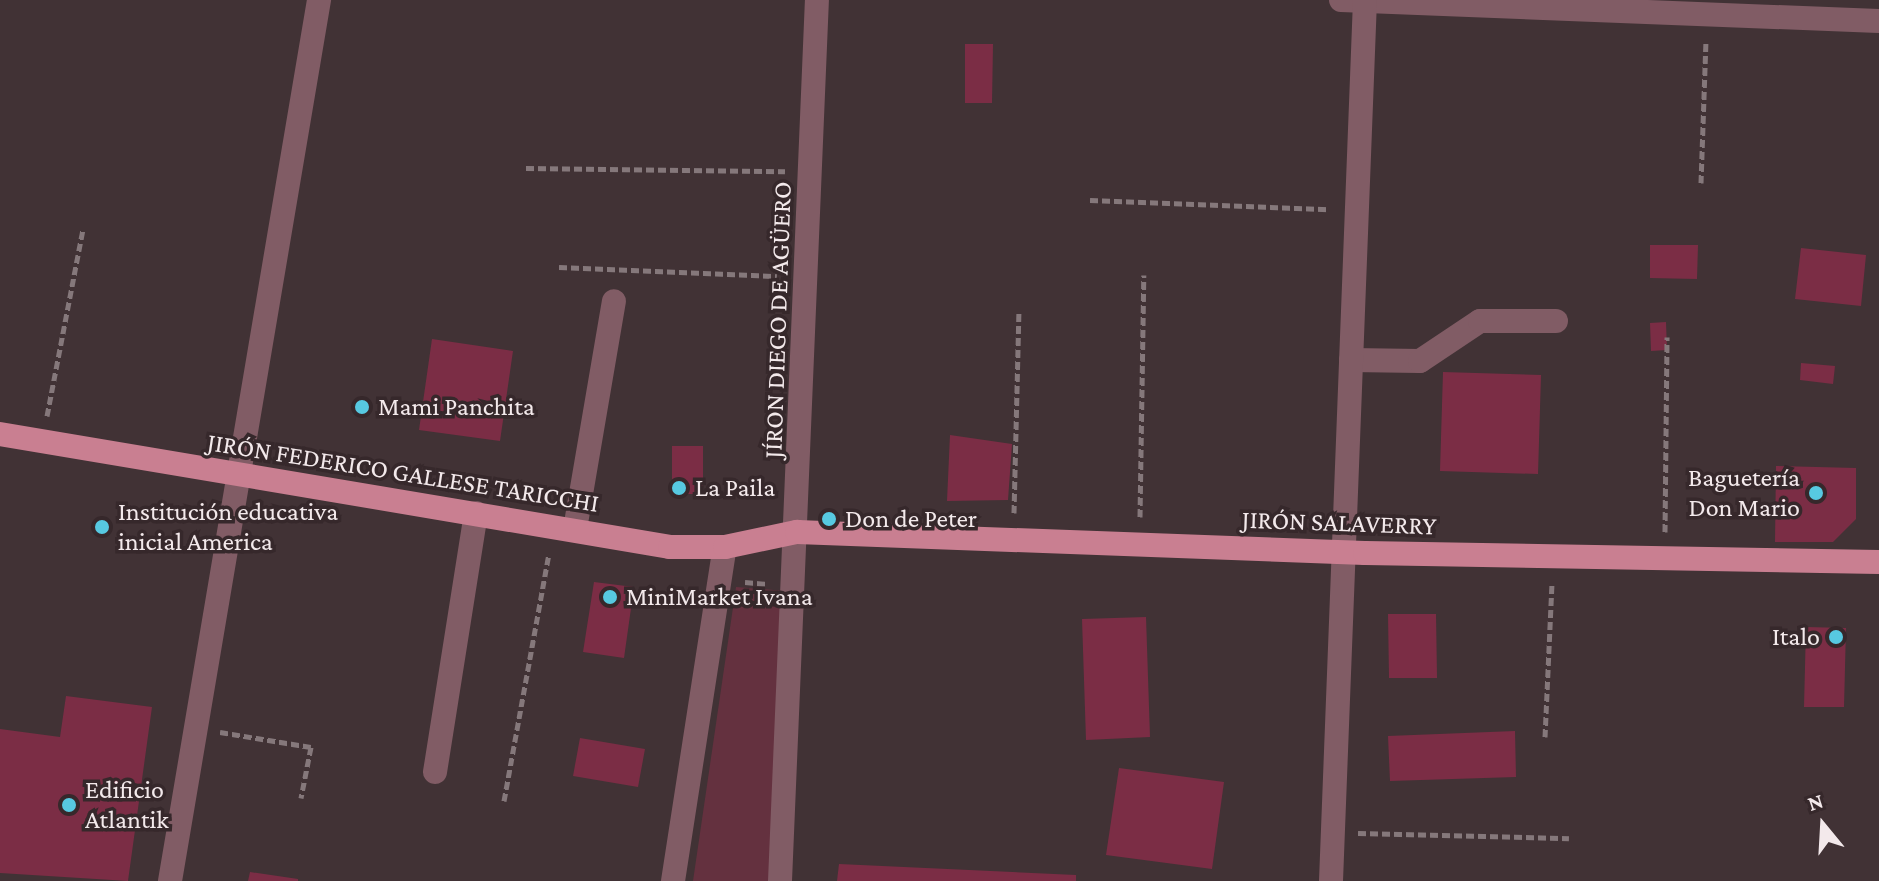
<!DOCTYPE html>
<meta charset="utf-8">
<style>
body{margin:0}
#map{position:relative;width:1879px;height:881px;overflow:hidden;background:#413235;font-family:"Crimson Pro",serif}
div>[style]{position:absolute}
.green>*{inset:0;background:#64313f}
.building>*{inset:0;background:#7b2d45}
.path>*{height:5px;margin-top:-2.5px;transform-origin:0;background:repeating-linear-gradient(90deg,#85787b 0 8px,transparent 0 12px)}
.minor>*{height:24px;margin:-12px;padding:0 12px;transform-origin:12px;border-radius:12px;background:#815c65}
.major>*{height:24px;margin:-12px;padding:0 12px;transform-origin:12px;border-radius:12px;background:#c97f91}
.dots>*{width:22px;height:22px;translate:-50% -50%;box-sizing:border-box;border:4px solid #36282b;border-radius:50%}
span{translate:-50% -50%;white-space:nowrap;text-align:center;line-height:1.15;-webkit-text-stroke:7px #36282b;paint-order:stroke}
.street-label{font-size:26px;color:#f3e9eb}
.poi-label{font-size:26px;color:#f3e9eb}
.left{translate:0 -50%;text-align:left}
.right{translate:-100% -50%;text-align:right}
.north{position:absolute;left:1783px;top:785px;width:80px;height:80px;-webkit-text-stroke:6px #36282b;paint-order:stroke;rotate:342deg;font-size:22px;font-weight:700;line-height:32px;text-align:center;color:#f3e9eb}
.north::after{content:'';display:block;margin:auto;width:28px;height:36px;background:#f3e9eb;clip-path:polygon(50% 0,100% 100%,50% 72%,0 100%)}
</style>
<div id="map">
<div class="green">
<i style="clip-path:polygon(736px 587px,786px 591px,769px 881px,693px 881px)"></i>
</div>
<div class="building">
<i style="clip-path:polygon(965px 44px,993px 44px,992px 103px,965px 103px)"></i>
<i style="clip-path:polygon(1650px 245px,1698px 245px,1697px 279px,1650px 278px)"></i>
<i style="clip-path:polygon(1801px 248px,1866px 255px,1861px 306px,1795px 299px)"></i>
<i style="clip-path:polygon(1666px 322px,1667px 350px,1651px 351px,1650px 323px)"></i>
<i style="clip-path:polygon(432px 339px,513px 351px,500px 441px,419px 430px)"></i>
<i style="clip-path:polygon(1801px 363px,1835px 366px,1833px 384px,1800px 380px)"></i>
<i style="clip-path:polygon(1443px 372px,1541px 375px,1538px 474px,1440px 471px)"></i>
<i style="clip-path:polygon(950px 435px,1012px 444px,1008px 500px,947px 501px)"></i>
<i style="clip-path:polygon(672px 446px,703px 446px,703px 494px,672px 494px)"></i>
<i style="clip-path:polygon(1776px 466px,1856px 468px,1856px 519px,1833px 542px,1775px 542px)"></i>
<i style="clip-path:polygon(594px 582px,634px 587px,624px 658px,583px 652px)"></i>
<i style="clip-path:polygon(1388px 614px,1436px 614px,1437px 678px,1389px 678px)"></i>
<i style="clip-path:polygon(1146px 617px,1150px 737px,1086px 740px,1082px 619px)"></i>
<i style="clip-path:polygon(1806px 627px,1846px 628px,1844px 707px,1804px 707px)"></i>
<i style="clip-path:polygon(66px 696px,152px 707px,128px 881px,0 873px,0 729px,60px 737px)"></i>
<i style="clip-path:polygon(1515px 731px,1516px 777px,1390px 781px,1388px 736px)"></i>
<i style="clip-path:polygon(580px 738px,645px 749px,638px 787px,573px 776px)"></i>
<i style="clip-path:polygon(1119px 768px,1224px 782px,1212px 869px,1106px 855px)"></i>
<i style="clip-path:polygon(839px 864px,1076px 875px,1076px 881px,837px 881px)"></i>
<i style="clip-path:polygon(250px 872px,298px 879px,298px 881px,248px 881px)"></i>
</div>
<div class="path">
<i style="left:526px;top:168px;width:259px;rotate:0.7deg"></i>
<i style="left:1701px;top:183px;width:143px;rotate:-88deg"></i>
<i style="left:1090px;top:200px;width:239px;rotate:2.2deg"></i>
<i style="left:559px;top:267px;width:218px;rotate:2.4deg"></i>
<i style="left:47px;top:416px;width:190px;rotate:-79.1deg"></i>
<i style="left:1014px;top:513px;width:203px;rotate:-88.6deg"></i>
<i style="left:1140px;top:517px;width:242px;rotate:-89.1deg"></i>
<i style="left:1665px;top:532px;width:195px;rotate:-89.4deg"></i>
<i style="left:745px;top:582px;width:22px;rotate:5deg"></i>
<i style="left:220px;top:732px;width:92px;rotate:9.4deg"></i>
<i style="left:311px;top:747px;width:52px;rotate:101.1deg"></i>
<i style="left:1545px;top:737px;width:155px;rotate:-87.4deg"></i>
<i style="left:504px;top:801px;width:251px;rotate:-79.7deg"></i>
<i style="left:1358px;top:833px;width:211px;rotate:1.4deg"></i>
</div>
<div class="minor">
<i style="left:1341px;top:0;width:538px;rotate:2.24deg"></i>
<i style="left:1351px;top:360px;width:69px;rotate:0.8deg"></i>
<i style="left:1420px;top:361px;width:72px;rotate:-33.7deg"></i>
<i style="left:1480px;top:321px;width:76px"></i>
<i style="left:575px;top:529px;width:231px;rotate:-80.3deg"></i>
<i style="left:435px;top:772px;width:262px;rotate:-81deg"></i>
<i style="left:170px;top:881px;width:894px;rotate:-80.4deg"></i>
<i style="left:673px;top:881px;width:338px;rotate:-81.2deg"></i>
<i style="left:780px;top:881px;width:882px;rotate:-87.6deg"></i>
<i style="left:1331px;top:881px;width:882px;rotate:-87.79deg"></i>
</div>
<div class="major">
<i style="left:0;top:434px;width:679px;rotate:9.57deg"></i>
<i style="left:670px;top:547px;width:55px"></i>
<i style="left:725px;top:547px;width:74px;rotate:-11.8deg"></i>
<i style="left:797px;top:532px;width:568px;rotate:2.12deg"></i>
<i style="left:1365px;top:553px;width:514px;rotate:1deg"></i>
</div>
<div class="dots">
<i style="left:362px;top:407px;background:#57c9e1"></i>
<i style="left:679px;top:488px;background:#57c9e1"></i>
<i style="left:1816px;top:493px;background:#57c9e1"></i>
<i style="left:829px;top:519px;background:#57c9e1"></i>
<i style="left:102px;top:527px;background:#57c9e1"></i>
<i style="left:610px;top:597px;background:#57c9e1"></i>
<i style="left:1836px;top:637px;background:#57c9e1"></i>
<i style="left:69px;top:805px;background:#57c9e1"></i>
</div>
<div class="street-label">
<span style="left:778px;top:320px;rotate:-88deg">JÍRON DIEGO DE AGÜERO</span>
<span style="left:403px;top:473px;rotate:9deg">JIRÓN FEDERICO GALLESE TARICCHI</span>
<span style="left:1339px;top:523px;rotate:2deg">JIRÓN SALAVERRY</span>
</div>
<div class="poi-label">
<span class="left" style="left:378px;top:407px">Mami Panchita</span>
<span class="right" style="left:1800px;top:493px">Baguetería<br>Don Mario</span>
<span class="left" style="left:695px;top:488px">La Paila</span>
<span class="left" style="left:118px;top:527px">Institución educativa<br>inicial America</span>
<span class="left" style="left:845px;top:519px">Don de Peter</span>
<span class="left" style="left:626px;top:597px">MiniMarket Ivana</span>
<span class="right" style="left:1820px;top:637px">Italo</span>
<span class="left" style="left:85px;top:805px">Edificio<br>Atlantik</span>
</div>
<div class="north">N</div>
</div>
